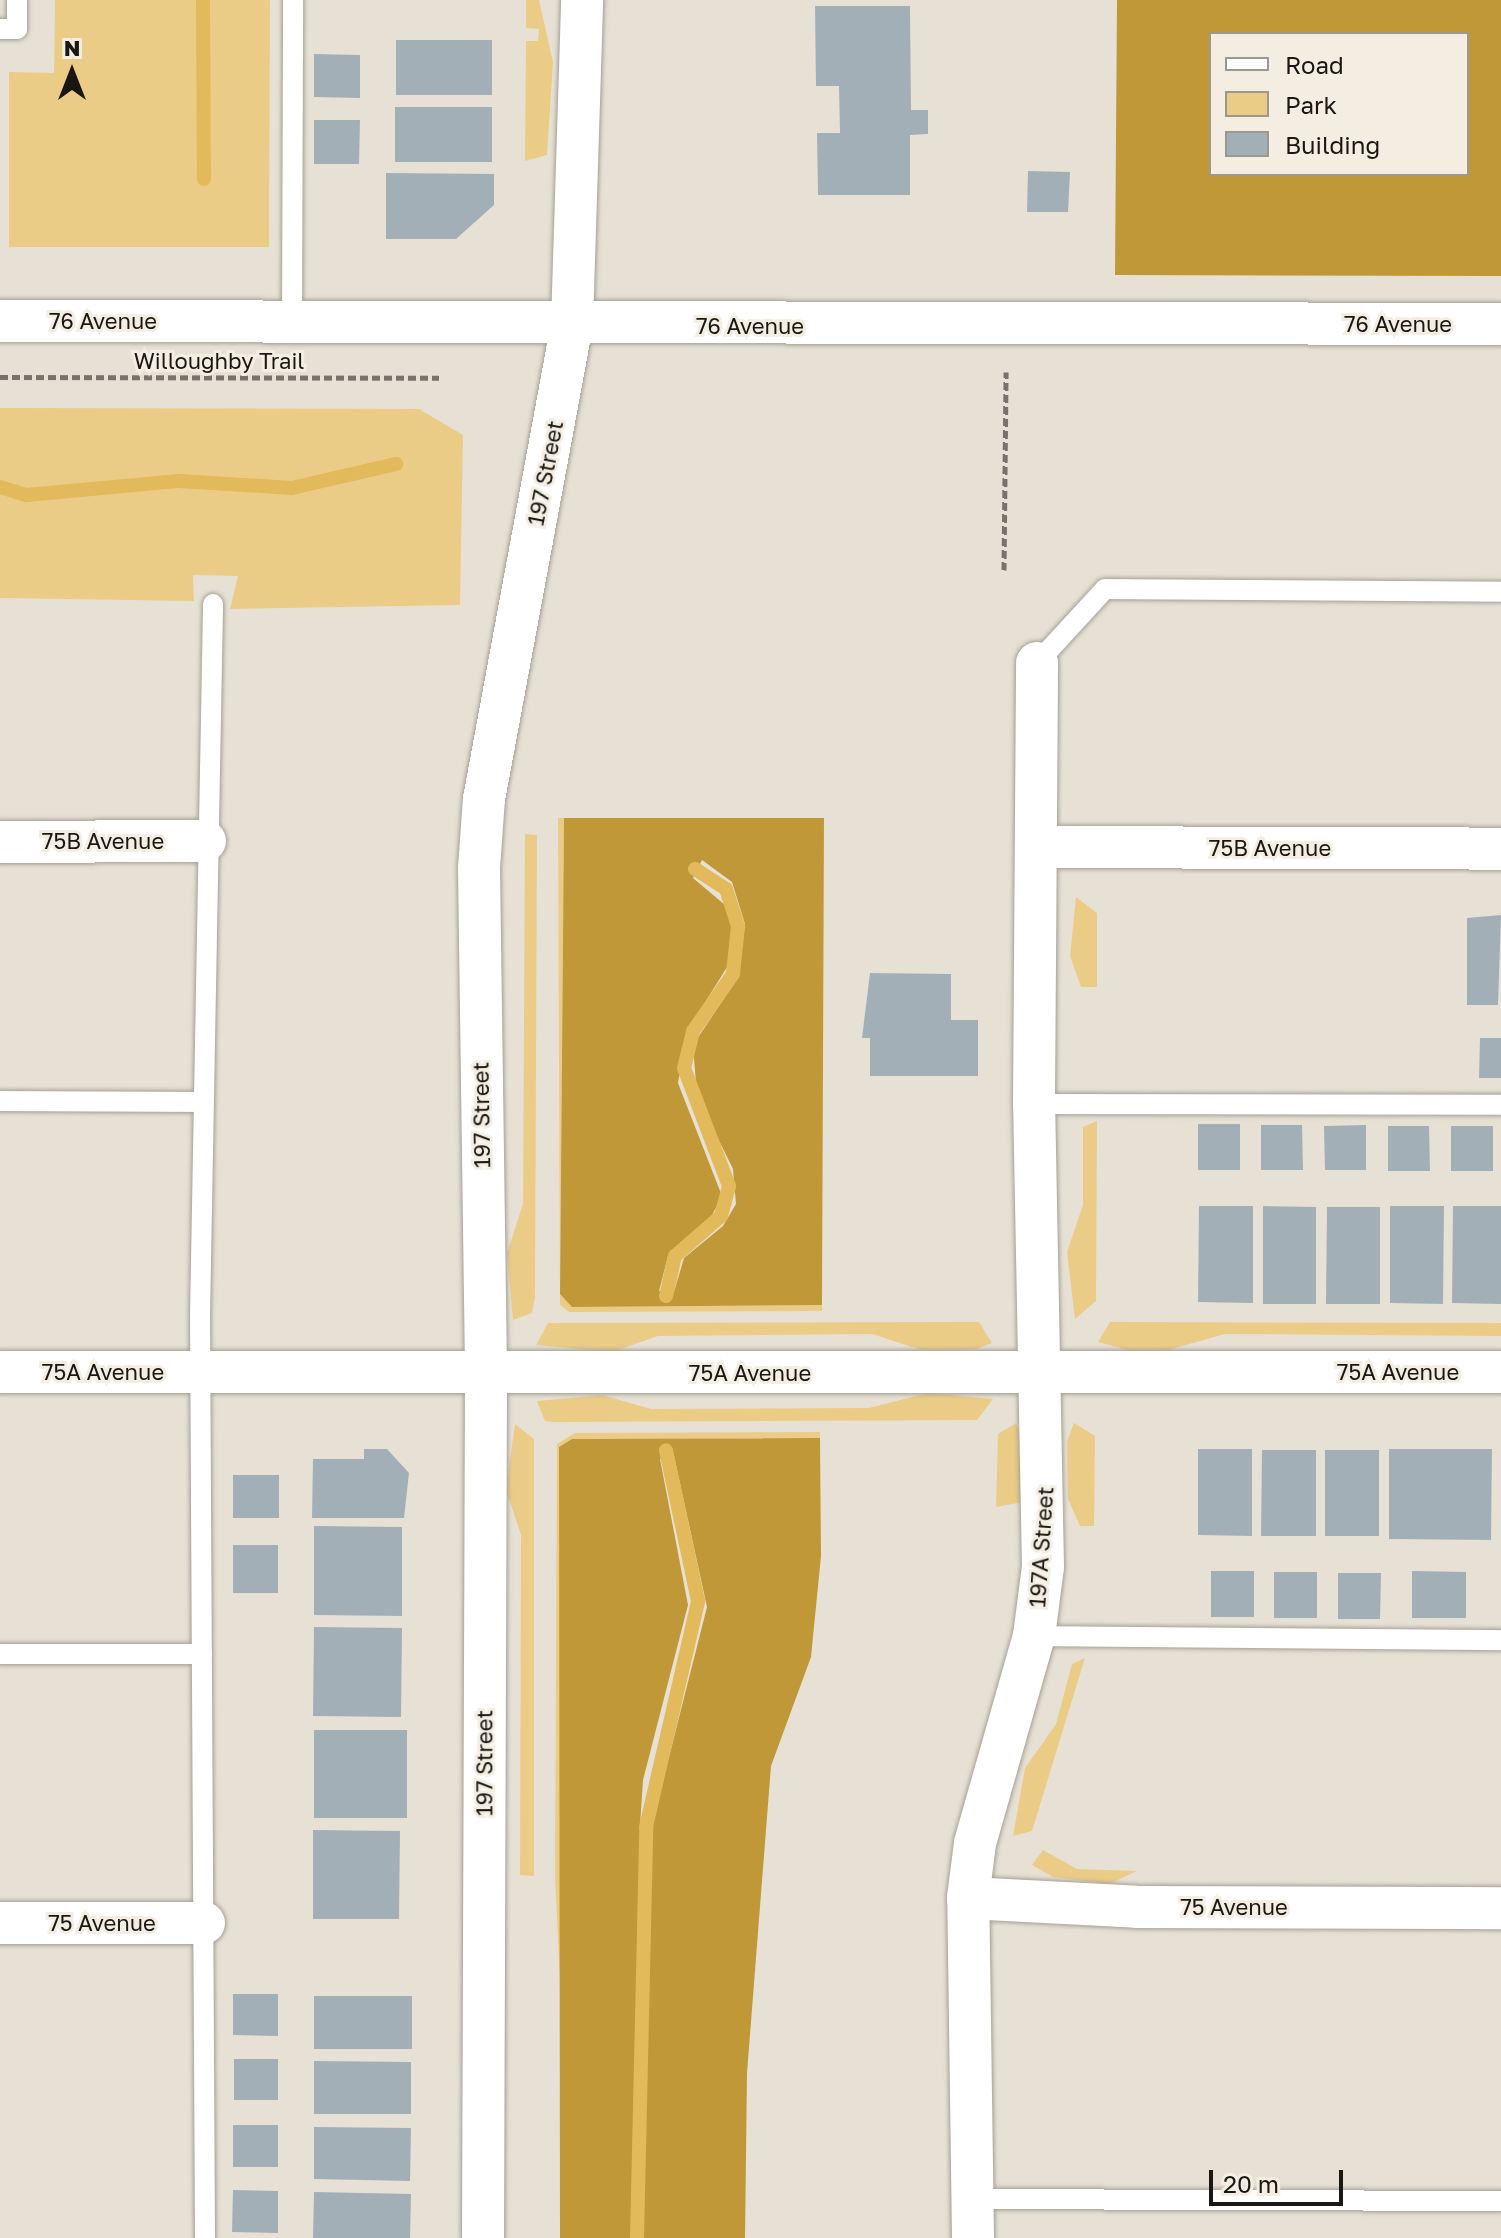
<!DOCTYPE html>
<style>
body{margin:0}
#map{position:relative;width:1501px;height:2238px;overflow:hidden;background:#e7e1d5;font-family:"Golos Text",sans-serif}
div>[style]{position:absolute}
.green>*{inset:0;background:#ebcc87}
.forest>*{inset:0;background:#c09837}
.stream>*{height:14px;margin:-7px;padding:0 7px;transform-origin:7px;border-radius:7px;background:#e2b95b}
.building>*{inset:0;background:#a3afb7}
.path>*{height:5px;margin-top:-2.5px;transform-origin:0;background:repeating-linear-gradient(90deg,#77736c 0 8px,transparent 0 12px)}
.roads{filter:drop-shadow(0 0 2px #a5a095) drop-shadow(0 0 2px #a5a095)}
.service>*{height:20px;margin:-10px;padding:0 10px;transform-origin:10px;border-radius:10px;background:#fff}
.minor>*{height:42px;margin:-21px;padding:0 21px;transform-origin:21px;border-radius:21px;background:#fff}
span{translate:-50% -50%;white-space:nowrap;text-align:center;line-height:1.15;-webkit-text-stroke:6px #f4eee2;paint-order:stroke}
.street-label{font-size:22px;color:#191713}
.legend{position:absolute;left:1209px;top:32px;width:260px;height:144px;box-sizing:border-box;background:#f4eee2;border:2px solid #9c988f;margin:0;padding:10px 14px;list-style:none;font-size:24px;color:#191713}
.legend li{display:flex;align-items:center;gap:16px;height:40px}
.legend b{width:40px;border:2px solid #9c988f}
.north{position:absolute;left:32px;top:32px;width:80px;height:80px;-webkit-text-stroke:6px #f4eee2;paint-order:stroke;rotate:0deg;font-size:22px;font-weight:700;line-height:32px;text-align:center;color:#191713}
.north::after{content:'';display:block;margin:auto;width:28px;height:36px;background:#191713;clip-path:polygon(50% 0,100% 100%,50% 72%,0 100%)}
.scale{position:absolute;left:1209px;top:2170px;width:134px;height:36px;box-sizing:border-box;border:4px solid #191713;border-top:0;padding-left:10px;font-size:24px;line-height:28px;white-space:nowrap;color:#191713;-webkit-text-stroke:6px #f4eee2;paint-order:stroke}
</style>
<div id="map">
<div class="green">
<i style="clip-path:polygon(55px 0,270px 0,269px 247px,9px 247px,9px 72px,54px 73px)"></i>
<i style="clip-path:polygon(526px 0,539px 0,553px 62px,547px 155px,525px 161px,526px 41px,538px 41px,539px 29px,526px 28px)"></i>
<i style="clip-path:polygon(0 408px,419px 409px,463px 435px,460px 605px,230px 609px,238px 576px,193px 575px,194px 601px,0 598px)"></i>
<i style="clip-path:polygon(558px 818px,564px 818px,560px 1294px,573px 1307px,822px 1305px,822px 1311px,569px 1312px,560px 1305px)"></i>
<i style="clip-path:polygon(525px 834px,537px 835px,535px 1297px,532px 1313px,513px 1320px,507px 1253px,523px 1204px)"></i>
<i style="clip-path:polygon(1076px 897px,1097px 913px,1097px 987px,1081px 987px,1070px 956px)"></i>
<i style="clip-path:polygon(1097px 1121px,1096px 1301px,1075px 1319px,1067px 1252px,1083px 1205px,1083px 1127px)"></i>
<i style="clip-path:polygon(979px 1322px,992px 1343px,977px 1349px,921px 1350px,872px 1334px,658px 1336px,612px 1352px,536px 1345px,548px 1323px)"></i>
<i style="clip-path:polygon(1110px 1322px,1501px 1323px,1501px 1336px,1225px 1334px,1168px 1350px,1132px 1351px,1098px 1342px)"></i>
<i style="clip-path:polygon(928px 1393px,993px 1399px,977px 1420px,554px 1422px,545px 1421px,537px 1401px,602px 1395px,651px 1409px,869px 1408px)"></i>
<i style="clip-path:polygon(1016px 1423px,1023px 1442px,1023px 1502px,996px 1507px,998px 1434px)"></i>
<i style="clip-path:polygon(1074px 1423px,1095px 1436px,1094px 1526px,1080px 1526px,1068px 1499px,1067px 1442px)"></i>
<i style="clip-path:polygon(515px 1424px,534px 1439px,534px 1876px,520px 1875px,521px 1535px,506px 1490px)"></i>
<i style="clip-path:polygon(820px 1432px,820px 1438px,572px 1439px,559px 1448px,564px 2064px,555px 1875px,557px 1444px,575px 1433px)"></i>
<i style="clip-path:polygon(1085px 1658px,1032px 1831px,1013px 1836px,1025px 1768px,1056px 1724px,1072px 1664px)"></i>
<i style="clip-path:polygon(1043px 1850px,1077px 1869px,1137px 1871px,1109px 1884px,1053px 1877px,1032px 1865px)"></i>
</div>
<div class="forest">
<i style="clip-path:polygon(evenodd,1117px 0,1501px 0,1501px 276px,1115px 275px,1117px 0,1211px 34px,1467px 34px,1467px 174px,1211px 174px,1211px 34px)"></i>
<i style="clip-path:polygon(evenodd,564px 818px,824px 818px,822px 1305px,572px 1307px,560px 1294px,564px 818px,702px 860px,732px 882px,745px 924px,739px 976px,693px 1045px,697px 1096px,733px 1169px,736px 1204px,723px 1226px,684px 1258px,674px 1292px,659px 1291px,668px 1256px,710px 1219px,722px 1196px,678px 1083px,687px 1031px,729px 964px,732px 927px,725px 905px,693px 878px,702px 860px)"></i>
<i style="clip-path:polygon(evenodd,820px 1438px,821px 1556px,811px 1657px,771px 1766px,747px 2073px,745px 2238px,560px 2238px,559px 1447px,572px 1439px,820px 1438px,674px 1456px,707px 1607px,651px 1828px,640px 1826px,643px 1780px,688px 1605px,660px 1459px,674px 1456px)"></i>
</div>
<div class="stream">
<i style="left:203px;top:0;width:179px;rotate:89.7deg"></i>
<i style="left:0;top:487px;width:28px;rotate:17deg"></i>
<i style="left:27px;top:495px;width:153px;rotate:-5.3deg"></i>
<i style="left:179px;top:481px;width:113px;rotate:3.5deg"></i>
<i style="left:292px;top:488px;width:107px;rotate:-13deg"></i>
<i style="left:666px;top:1296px;width:41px;rotate:-77.3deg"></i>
<i style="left:675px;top:1256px;width:61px;rotate:-41deg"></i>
<i style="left:721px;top:1216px;width:31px;rotate:-75deg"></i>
<i style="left:729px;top:1186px;width:126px;rotate:-110.9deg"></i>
<i style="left:684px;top:1068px;width:38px;rotate:-76deg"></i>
<i style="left:693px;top:1031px;width:70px;rotate:-54.9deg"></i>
<i style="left:733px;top:974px;width:48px;rotate:-84.1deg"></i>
<i style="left:738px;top:926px;width:39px;rotate:-108deg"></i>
<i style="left:726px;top:889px;width:37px;rotate:-147deg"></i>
<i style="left:637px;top:2238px;width:411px;rotate:-88.7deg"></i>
<i style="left:646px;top:1827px;width:232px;rotate:-77deg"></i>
<i style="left:698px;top:1601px;width:154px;rotate:-102deg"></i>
</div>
<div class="building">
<i style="clip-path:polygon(815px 6px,910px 6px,911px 110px,928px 110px,928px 134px,910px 135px,910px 195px,818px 195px,817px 133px,840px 133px,839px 86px,816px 86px)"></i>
<i style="clip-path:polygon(396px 40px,492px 40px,492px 95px,396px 95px)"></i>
<i style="clip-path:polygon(314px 54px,360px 55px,360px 98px,314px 97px)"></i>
<i style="clip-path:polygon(395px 107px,492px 107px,492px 162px,395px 162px)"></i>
<i style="clip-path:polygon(314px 120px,360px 120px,359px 164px,314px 164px)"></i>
<i style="clip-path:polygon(1028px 171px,1070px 172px,1068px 212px,1027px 212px)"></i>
<i style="clip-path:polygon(386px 173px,494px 174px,494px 205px,456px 239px,386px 239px)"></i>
<i style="clip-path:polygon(1501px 915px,1498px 1005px,1467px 1005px,1467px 918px)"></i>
<i style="clip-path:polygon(870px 973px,951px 974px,951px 1020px,978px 1020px,978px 1076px,870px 1076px,870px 1038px,862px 1038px)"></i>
<i style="clip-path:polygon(1480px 1038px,1501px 1038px,1501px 1078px,1479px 1078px)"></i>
<i style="clip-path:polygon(1198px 1124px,1240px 1124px,1240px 1170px,1198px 1170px)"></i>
<i style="clip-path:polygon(1261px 1125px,1302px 1125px,1303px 1170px,1261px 1170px)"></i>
<i style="clip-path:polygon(1366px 1125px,1366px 1170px,1325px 1170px,1324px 1126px)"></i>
<i style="clip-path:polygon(1388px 1126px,1429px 1126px,1430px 1171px,1388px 1171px)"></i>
<i style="clip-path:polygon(1451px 1126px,1493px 1126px,1493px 1171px,1451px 1171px)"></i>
<i style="clip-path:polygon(1199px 1206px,1253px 1206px,1253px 1303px,1198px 1302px)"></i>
<i style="clip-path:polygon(1263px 1206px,1316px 1207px,1316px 1304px,1263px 1304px)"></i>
<i style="clip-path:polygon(1390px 1206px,1444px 1206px,1443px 1304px,1390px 1303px)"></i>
<i style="clip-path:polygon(1453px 1206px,1501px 1206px,1501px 1304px,1452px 1303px)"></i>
<i style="clip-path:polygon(1327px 1207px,1380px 1207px,1380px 1304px,1326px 1304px)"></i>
<i style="clip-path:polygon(364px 1449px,387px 1449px,409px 1473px,404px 1518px,312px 1518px,313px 1459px,364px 1459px)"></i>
<i style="clip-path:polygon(1198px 1449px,1252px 1449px,1252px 1536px,1198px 1535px)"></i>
<i style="clip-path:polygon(1389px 1449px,1492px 1449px,1491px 1540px,1389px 1539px)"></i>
<i style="clip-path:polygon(1262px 1450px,1316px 1450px,1316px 1536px,1261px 1536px)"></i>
<i style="clip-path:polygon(1325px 1450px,1379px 1450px,1379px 1536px,1325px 1536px)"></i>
<i style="clip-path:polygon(233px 1475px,279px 1475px,279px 1518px,233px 1518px)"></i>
<i style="clip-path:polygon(314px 1526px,402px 1527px,402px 1616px,314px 1615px)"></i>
<i style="clip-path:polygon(233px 1545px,278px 1545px,278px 1593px,233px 1593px)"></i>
<i style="clip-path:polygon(1211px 1571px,1254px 1571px,1254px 1617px,1211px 1617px)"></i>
<i style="clip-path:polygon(1412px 1571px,1466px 1572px,1466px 1618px,1412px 1618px)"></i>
<i style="clip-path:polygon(1274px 1572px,1317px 1572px,1317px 1618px,1274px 1618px)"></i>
<i style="clip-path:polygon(1338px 1573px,1381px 1573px,1380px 1619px,1338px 1619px)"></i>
<i style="clip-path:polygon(314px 1627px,402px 1628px,401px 1717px,313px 1716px)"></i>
<i style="clip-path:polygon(314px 1730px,407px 1730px,407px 1818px,314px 1818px)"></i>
<i style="clip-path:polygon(313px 1830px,400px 1831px,399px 1919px,313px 1919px)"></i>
<i style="clip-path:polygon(233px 1994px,278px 1994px,278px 2036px,233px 2035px)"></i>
<i style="clip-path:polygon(314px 1996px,412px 1996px,412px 2049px,314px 2049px)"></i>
<i style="clip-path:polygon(234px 2059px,278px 2059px,278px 2100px,234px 2100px)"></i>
<i style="clip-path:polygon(314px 2061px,411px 2062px,411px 2114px,314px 2114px)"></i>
<i style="clip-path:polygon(233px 2125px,278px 2125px,278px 2167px,233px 2167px)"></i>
<i style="clip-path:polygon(314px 2127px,411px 2128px,410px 2181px,314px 2179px)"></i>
<i style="clip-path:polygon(233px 2190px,278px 2191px,278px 2233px,232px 2232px)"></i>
<i style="clip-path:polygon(314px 2192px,411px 2194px,410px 2238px,313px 2238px)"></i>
</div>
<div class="path">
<i style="left:0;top:377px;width:439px;rotate:0.1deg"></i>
<i style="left:1004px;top:570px;width:198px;rotate:-89.4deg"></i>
</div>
<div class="roads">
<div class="service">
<i style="left:0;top:29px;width:17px"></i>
<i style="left:17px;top:29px;width:29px;rotate:-90deg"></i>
<i style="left:292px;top:321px;width:321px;rotate:-89.8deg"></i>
<i style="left:1037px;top:663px;width:100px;rotate:-47.4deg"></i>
<i style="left:1105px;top:589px;width:396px;rotate:0.4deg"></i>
<i style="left:0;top:1101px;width:203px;rotate:0.3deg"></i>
<i style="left:1034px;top:1104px;width:467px;rotate:0.1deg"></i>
<i style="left:1034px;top:1636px;width:467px;rotate:0.5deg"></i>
<i style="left:0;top:1654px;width:202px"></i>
<i style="left:972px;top:2199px;width:529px;rotate:0.22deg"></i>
<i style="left:205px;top:2238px;width:922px;rotate:-90.31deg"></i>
<i style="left:200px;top:1316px;width:712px;rotate:-88.95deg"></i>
</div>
<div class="minor">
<i style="left:0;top:321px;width:1501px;rotate:0.11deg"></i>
<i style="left:0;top:842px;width:205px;rotate:-0.3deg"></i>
<i style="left:1038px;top:847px;width:463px;rotate:0.2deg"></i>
<i style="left:0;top:1372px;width:1501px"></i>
<i style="left:968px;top:1898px;width:169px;rotate:3deg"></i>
<i style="left:1137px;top:1907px;width:364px;rotate:0.2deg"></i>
<i style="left:0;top:1923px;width:204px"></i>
<i style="left:483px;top:2238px;width:868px;rotate:-89.8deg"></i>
<i style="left:486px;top:1370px;width:502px;rotate:-90.8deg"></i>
<i style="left:479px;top:868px;width:69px;rotate:-85.9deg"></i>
<i style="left:484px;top:799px;width:483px;rotate:-79.5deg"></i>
<i style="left:572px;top:324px;width:324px;rotate:-88.2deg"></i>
<i style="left:973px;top:2238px;width:340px;rotate:-90.8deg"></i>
<i style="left:968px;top:1898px;width:55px;rotate:-82.7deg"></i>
<i style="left:975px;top:1843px;width:215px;rotate:-74.1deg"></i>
<i style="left:1034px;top:1636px;width:70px;rotate:-82.6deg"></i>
<i style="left:1043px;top:1567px;width:463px;rotate:-91.1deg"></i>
<i style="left:1034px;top:1104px;width:441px;rotate:-89.6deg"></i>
</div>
</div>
<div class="street-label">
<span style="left:103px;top:321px">76 Avenue</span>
<span style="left:1398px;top:324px">76 Avenue</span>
<span style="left:750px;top:326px">76 Avenue</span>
<span style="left:219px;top:361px">Willoughby Trail</span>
<span style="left:545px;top:473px;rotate:-79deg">197 Street</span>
<span style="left:103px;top:841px">75B Avenue</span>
<span style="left:1270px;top:848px">75B Avenue</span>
<span style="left:481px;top:1115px;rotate:-91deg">197 Street</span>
<span style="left:103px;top:1372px">75A Avenue</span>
<span style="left:1398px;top:1372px">75A Avenue</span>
<span style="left:750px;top:1373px">75A Avenue</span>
<span style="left:1041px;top:1547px;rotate:-86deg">197A Street</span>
<span style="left:484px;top:1763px;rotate:-90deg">197 Street</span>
<span style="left:1234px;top:1907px">75 Avenue</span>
<span style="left:102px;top:1923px">75 Avenue</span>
</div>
<ul class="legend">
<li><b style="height:10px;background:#fff"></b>Road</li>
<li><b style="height:22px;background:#ebcc87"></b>Park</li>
<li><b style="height:22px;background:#a3afb7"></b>Building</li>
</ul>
<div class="north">N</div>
<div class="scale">20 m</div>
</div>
